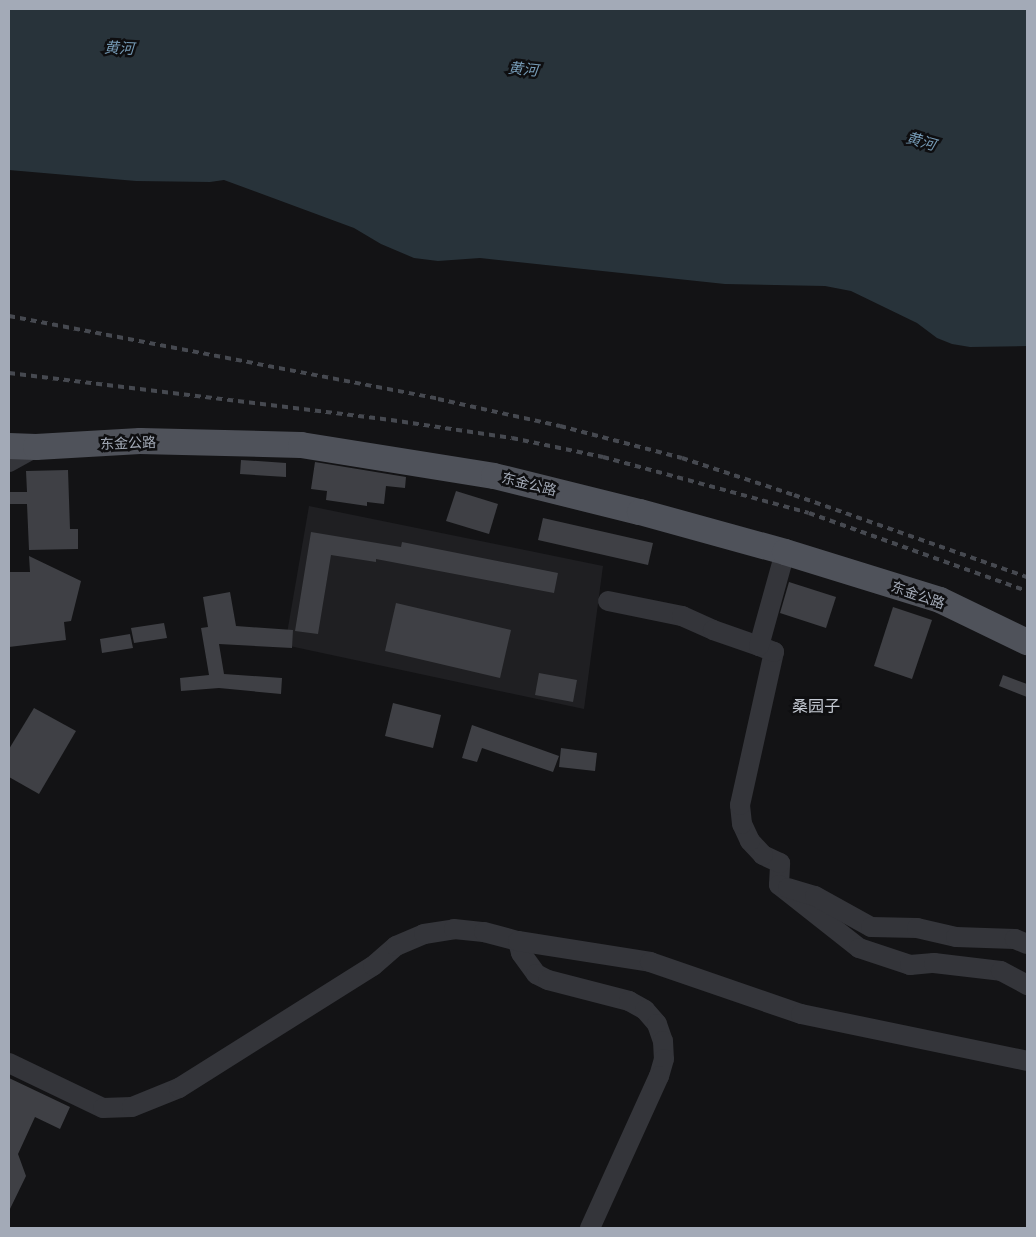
<!DOCTYPE html>
<meta charset="utf-8">
<style>
body{margin:0}
#map{position:relative;width:1036px;height:1237px;overflow:hidden;background:#131315;font-family:"Space Grotesk","Noto Sans SC",sans-serif}
div>[style]{position:absolute}
.built>*{inset:0;background:#1f1f22}
.water>*{inset:0;background:#28333a}
.building>*{inset:0;background:#3f4045}
.minor>*{height:20px;margin:-10px;padding:0 10px;transform-origin:10px;border-radius:10px;background:#34353a}
.major>*{height:26px;margin:-13px;padding:0 13px;transform-origin:13px;border-radius:13px;background:#4f525a}
.rail>*{height:4px;margin-top:-2px;transform-origin:0;background:repeating-linear-gradient(90deg,#464950 0 6px,transparent 0 11px)}
span{translate:-50% -50%;white-space:nowrap;text-align:center;line-height:1.15;-webkit-text-stroke:5px #0e0e10;paint-order:stroke}
.street-label{font-size:14px;color:#a3aab7}
.water-label{font-size:15px;color:#769bb6;font-style:italic}
.quarter-label{font-size:16px;color:#c4c9d2}
.frame{position:absolute;inset:0;border:10px solid #a3aab7;pointer-events:none}
</style>
<div id="map">
<div class="built">
<i style="clip-path:polygon(309px 506px,603px 566px,584px 709px,285px 645px)"></i>
</div>
<div class="water">
<i style="clip-path:polygon(9px 9px,1027px 9px,1027px 346px,970px 347px,952px 344px,937px 338px,917px 323px,851px 291px,825px 286px,725px 284px,480px 258px,438px 261px,414px 258px,381px 244px,354px 228px,224px 180px,210px 182px,136px 181px,9px 170px)"></i>
</div>
<div class="building">
<i style="clip-path:polygon(241px 460px,286px 463px,286px 477px,240px 474px)"></i>
<i style="clip-path:polygon(315px 462px,406px 477px,405px 488px,386px 486px,384px 504px,367px 502px,367px 506px,326px 500px,327px 491px,311px 489px)"></i>
<i style="clip-path:polygon(68px 470px,70px 529px,78px 529px,78px 549px,29px 550px,27px 504px,9px 504px,9px 492px,27px 492px,26px 471px)"></i>
<i style="clip-path:polygon(456px 491px,498px 504px,489px 534px,446px 521px)"></i>
<i style="clip-path:polygon(543px 518px,653px 543px,648px 565px,538px 540px)"></i>
<i style="clip-path:polygon(311px 532px,401px 547px,402px 542px,558px 573px,554px 593px,376px 559px,376px 562px,331px 555px,318px 634px,295px 631px)"></i>
<i style="clip-path:polygon(29px 556px,81px 581px,71px 621px,64px 622px,66px 640px,9px 647px,9px 572px,30px 572px)"></i>
<i style="clip-path:polygon(789px 582px,836px 597px,826px 628px,780px 613px)"></i>
<i style="clip-path:polygon(230px 592px,236px 626px,293px 630px,292px 648px,219px 644px,224px 674px,282px 678px,281px 694px,219px 688px,181px 691px,180px 678px,209px 675px,201px 628px,208px 627px,203px 597px)"></i>
<i style="clip-path:polygon(396px 603px,511px 630px,500px 678px,385px 651px)"></i>
<i style="clip-path:polygon(893px 607px,932px 620px,912px 679px,874px 666px)"></i>
<i style="clip-path:polygon(164px 623px,167px 638px,134px 643px,131px 628px)"></i>
<i style="clip-path:polygon(130px 634px,133px 648px,102px 653px,100px 639px)"></i>
<i style="clip-path:polygon(539px 673px,577px 680px,573px 702px,535px 695px)"></i>
<i style="clip-path:polygon(1003px 675px,1027px 684px,1027px 697px,999px 686px)"></i>
<i style="clip-path:polygon(393px 703px,441px 715px,433px 748px,385px 736px)"></i>
<i style="clip-path:polygon(34px 708px,76px 731px,39px 794px,9px 777px,9px 749px)"></i>
<i style="clip-path:polygon(472px 725px,559px 756px,553px 772px,482px 748px,477px 762px,462px 758px)"></i>
<i style="clip-path:polygon(561px 748px,597px 753px,595px 771px,559px 767px)"></i>
<i style="clip-path:polygon(9px 1078px,70px 1107px,60px 1129px,35px 1117px,18px 1154px,26px 1176px,9px 1211px)"></i>
</div>
<div class="minor">
<i style="left:9px;top:462px;width:31px;rotate:-29deg"></i>
<i style="left:608px;top:601px;width:76px;rotate:11.5deg"></i>
<i style="left:682px;top:616px;width:34px;rotate:24deg"></i>
<i style="left:713px;top:630px;width:49px;rotate:19.2deg"></i>
<i style="left:779px;top:885px;width:22px;rotate:-87deg"></i>
<i style="left:780px;top:863px;width:19px;rotate:-155deg"></i>
<i style="left:763px;top:855px;width:19px;rotate:-133deg"></i>
<i style="left:750px;top:841px;width:19px;rotate:-115deg"></i>
<i style="left:742px;top:824px;width:19px;rotate:-96deg"></i>
<i style="left:740px;top:805px;width:157px;rotate:-77.5deg"></i>
<i style="left:774px;top:652px;width:16px;rotate:-158deg"></i>
<i style="left:759px;top:646px;width:98px;rotate:-74.5deg"></i>
<i style="left:779px;top:885px;width:102px;rotate:38.2deg"></i>
<i style="left:859px;top:948px;width:54px;rotate:18.4deg"></i>
<i style="left:910px;top:965px;width:24px;rotate:-5deg"></i>
<i style="left:934px;top:963px;width:67px;rotate:6.8deg"></i>
<i style="left:1001px;top:971px;width:30px;rotate:28deg"></i>
<i style="left:788px;top:888px;width:28px;rotate:17deg"></i>
<i style="left:815px;top:896px;width:64px;rotate:29deg"></i>
<i style="left:871px;top:927px;width:46px;rotate:1.2deg"></i>
<i style="left:917px;top:928px;width:40px;rotate:13deg"></i>
<i style="left:956px;top:937px;width:59px;rotate:1.9deg"></i>
<i style="left:1015px;top:939px;width:13px;rotate:23deg"></i>
<i style="left:518px;top:941px;width:12px;rotate:76deg"></i>
<i style="left:521px;top:953px;width:26px;rotate:54deg"></i>
<i style="left:536px;top:974px;width:13px;rotate:27deg"></i>
<i style="left:548px;top:980px;width:84px;rotate:14.5deg"></i>
<i style="left:629px;top:1001px;width:18px;rotate:29deg"></i>
<i style="left:645px;top:1010px;width:18px;rotate:49deg"></i>
<i style="left:657px;top:1024px;width:18px;rotate:71deg"></i>
<i style="left:663px;top:1041px;width:18px;rotate:87deg"></i>
<i style="left:664px;top:1059px;width:18px;rotate:106deg"></i>
<i style="left:659px;top:1076px;width:167px;rotate:114.4deg"></i>
<i style="left:9px;top:1063px;width:104px;rotate:25.6deg"></i>
<i style="left:103px;top:1108px;width:29px;rotate:-2deg"></i>
<i style="left:132px;top:1107px;width:51px;rotate:-22deg"></i>
<i style="left:179px;top:1088px;width:229px;rotate:-32.2deg"></i>
<i style="left:373px;top:966px;width:30px;rotate:-41deg"></i>
<i style="left:396px;top:946px;width:30px;rotate:-23deg"></i>
<i style="left:424px;top:934px;width:30px;rotate:-9deg"></i>
<i style="left:454px;top:929px;width:30px;rotate:6deg"></i>
<i style="left:484px;top:932px;width:35px;rotate:15deg"></i>
<i style="left:518px;top:941px;width:134px;rotate:9deg"></i>
<i style="left:650px;top:962px;width:160px;rotate:19deg"></i>
<i style="left:801px;top:1014px;width:231px;rotate:11.7deg"></i>
</div>
<div class="major">
<i style="left:9px;top:446px;width:27px;rotate:2deg"></i>
<i style="left:36px;top:447px;width:104px;rotate:-3.3deg"></i>
<i style="left:140px;top:441px;width:161px;rotate:1.4deg"></i>
<i style="left:301px;top:445px;width:195px;rotate:9.1deg"></i>
<i style="left:494px;top:476px;width:150px;rotate:13.9deg"></i>
<i style="left:640px;top:512px;width:150px;rotate:15.4deg"></i>
<i style="left:785px;top:552px;width:162px;rotate:17.2deg"></i>
<i style="left:940px;top:600px;width:97px;rotate:25.8deg"></i>
</div>
<div class="rail">
<i style="left:9px;top:316px;width:437px;rotate:10.9deg"></i>
<i style="left:438px;top:399px;width:125px;rotate:12.5deg"></i>
<i style="left:560px;top:426px;width:126px;rotate:14.7deg"></i>
<i style="left:682px;top:458px;width:118px;rotate:18.3deg"></i>
<i style="left:794px;top:495px;width:247px;rotate:19.4deg"></i>
<i style="left:9px;top:373px;width:385px;rotate:7deg"></i>
<i style="left:391px;top:420px;width:122px;rotate:8.5deg"></i>
<i style="left:512px;top:438px;width:93px;rotate:11.8deg"></i>
<i style="left:603px;top:457px;width:213px;rotate:15.2deg"></i>
<i style="left:809px;top:513px;width:232px;rotate:19.7deg"></i>
</div>
<div class="street-label">
<span style="left:128px;top:443px;rotate:-2deg">东金公路</span>
<span style="left:529px;top:484px;rotate:14deg">东金公路</span>
<span style="left:918px;top:595px;rotate:19deg">东金公路</span>
</div>
<div class="water-label">
<span style="left:119px;top:48px;rotate:3deg">黄河</span>
<span style="left:523px;top:69px;rotate:6deg">黄河</span>
<span style="left:921px;top:141px;rotate:16deg">黄河</span>
</div>
<div class="quarter-label">
<span style="left:816px;top:707px">桑园子</span>
</div>
<div class="frame"></div>
</div>
